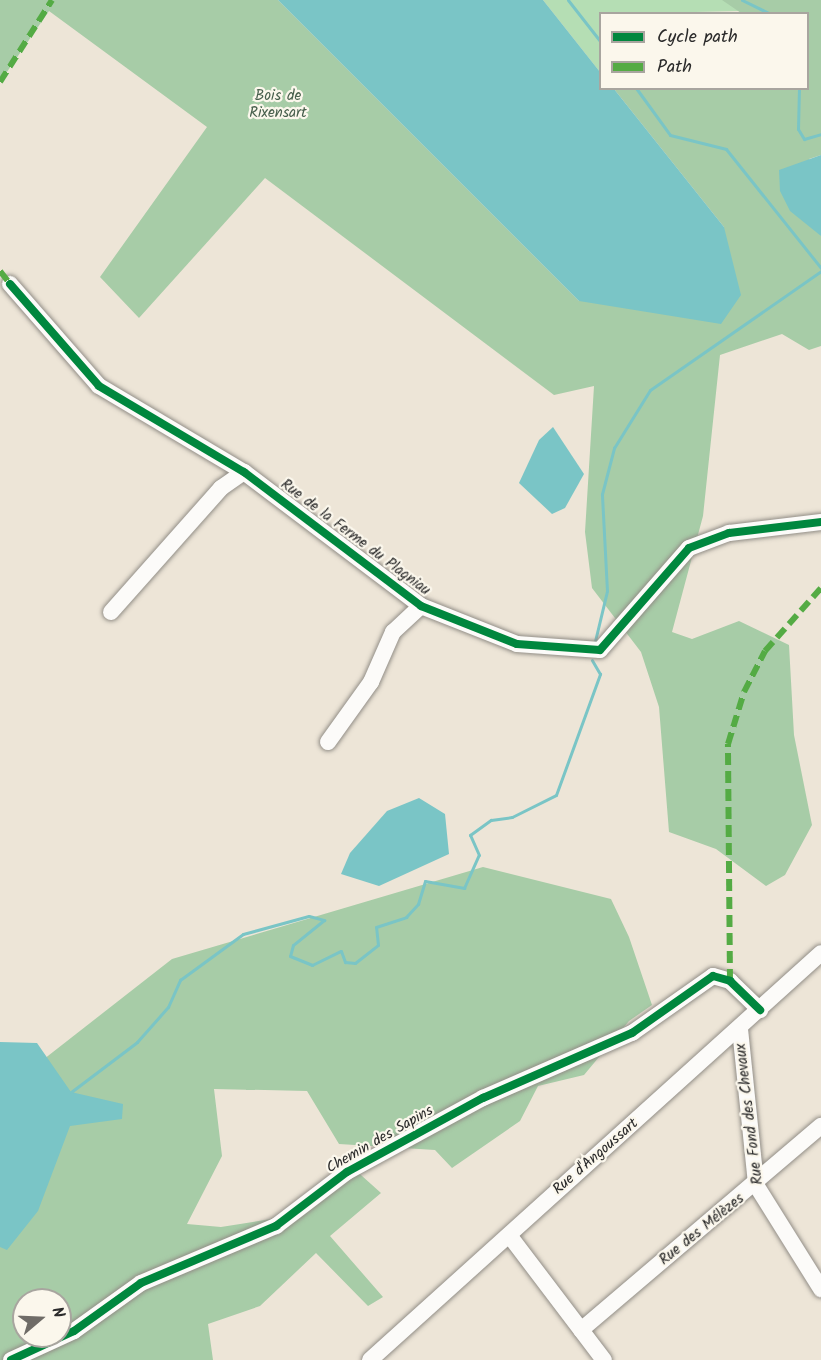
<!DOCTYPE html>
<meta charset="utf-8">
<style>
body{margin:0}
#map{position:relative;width:821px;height:1360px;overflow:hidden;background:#ede5d7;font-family:Kalam,sans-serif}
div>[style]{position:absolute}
.green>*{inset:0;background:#b5deb4}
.forest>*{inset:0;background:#a7cca7}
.water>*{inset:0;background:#7ac5c6}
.stream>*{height:3px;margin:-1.5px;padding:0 1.5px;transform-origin:1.5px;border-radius:1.5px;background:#7ac5c6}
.roads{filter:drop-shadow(0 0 2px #928e87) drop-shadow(0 0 2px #928e87)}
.minor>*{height:16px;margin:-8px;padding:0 8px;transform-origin:8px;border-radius:8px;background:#fcfbf9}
.quiet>*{height:6px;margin-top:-3px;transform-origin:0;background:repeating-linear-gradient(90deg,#54ab44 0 12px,transparent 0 18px)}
.cycleway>*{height:8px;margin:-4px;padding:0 4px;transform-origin:4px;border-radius:4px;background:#00873e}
span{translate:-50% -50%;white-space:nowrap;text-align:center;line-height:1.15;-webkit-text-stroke:4.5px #fbf7ec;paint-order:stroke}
.park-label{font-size:15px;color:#475f4c}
.street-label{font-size:15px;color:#2b2b2b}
.legend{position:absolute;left:599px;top:12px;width:210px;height:78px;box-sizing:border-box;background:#fbf7ec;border:2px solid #a8a59f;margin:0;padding:8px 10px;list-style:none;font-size:18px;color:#2b2b2b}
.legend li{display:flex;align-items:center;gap:12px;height:30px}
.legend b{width:30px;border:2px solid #a8a59f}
.north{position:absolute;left:12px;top:1288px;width:60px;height:60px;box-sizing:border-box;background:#fbf7ec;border:2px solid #a8a59f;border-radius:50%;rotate:71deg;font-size:16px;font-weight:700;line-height:24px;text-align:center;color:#2b2b2b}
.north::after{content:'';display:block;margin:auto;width:21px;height:27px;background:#6f6c67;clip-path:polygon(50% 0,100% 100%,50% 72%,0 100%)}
</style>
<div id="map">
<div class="green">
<i style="clip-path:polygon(543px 0,724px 0,743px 11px,600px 14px,600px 72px)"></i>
</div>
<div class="forest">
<i style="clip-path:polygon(0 0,278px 0,579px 301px,724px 227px,614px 89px,808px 88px,808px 14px,741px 13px,722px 0,821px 0,821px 155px,809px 159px,821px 236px,821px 346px,809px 350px,782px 334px,720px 355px,703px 516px,672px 632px,692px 639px,739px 621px,789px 645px,794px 735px,812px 825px,785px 875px,766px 886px,716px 849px,669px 832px,659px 707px,641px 652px,592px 588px,585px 532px,594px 386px,554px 395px,265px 178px,139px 318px,100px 277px,207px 127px,49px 11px,0 82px)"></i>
<i style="clip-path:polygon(evenodd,483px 867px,611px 899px,629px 937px,652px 1005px,629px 1021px,584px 1075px,538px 1086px,520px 1121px,452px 1168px,435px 1150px,339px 1144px,307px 1091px,214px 1089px,222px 1156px,187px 1224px,221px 1227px,277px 1218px,352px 1167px,381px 1193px,330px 1236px,383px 1297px,368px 1306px,316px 1253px,260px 1306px,208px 1324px,213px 1360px,0 1360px,0 1058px,21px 1077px,172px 959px,483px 867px,24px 1300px,60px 1300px,60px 1336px,24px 1336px,24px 1300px)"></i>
</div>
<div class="water">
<i style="clip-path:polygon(278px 0,543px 0,600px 72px,600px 88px,614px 89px,724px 227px,741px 295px,721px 324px,579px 301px)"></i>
<i style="clip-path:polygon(821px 155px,821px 236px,790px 211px,780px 191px,779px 170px)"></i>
<i style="clip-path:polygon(553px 427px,584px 474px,565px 508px,552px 514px,519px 483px,539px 440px)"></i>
<i style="clip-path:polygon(419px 798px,445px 814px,449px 854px,379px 886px,341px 874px,350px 853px,387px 811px)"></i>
<i style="clip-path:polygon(0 1042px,37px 1043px,71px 1092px,123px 1104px,122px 1119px,70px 1126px,38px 1211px,7px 1250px,0 1247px)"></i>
</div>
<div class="stream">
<i style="left:568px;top:0;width:52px;rotate:52deg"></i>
<i style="left:742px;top:0;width:32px;rotate:26deg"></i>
<i style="left:636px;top:88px;width:58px;rotate:54.1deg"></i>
<i style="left:670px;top:135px;width:58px;rotate:14deg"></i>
<i style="left:726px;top:149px;width:152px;rotate:51.4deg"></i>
<i style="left:799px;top:88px;width:41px;rotate:91.4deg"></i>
<i style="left:798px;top:129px;width:12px;rotate:59deg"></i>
<i style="left:804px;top:139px;width:18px;rotate:-16deg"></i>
<i style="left:595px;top:641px;width:51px;rotate:-76.5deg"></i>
<i style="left:607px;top:591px;width:97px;rotate:-93deg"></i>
<i style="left:602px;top:494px;width:48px;rotate:-75.4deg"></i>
<i style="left:614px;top:448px;width:68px;rotate:-58.2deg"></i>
<i style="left:650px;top:390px;width:208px;rotate:-34.8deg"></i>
<i style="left:71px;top:1092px;width:83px;rotate:-37.1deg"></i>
<i style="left:137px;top:1042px;width:47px;rotate:-48.5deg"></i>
<i style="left:168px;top:1007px;width:30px;rotate:-66deg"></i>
<i style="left:180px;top:980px;width:78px;rotate:-36.1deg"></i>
<i style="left:243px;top:934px;width:68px;rotate:-15.3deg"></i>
<i style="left:309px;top:916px;width:16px;rotate:15deg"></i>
<i style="left:324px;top:920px;width:40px;rotate:141deg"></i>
<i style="left:293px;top:945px;width:11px;rotate:105deg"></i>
<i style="left:290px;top:956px;width:24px;rotate:22deg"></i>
<i style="left:312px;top:965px;width:32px;rotate:-26deg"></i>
<i style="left:341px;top:951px;width:12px;rotate:70deg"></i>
<i style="left:345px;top:962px;width:10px;rotate:6deg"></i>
<i style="left:355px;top:963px;width:29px;rotate:-38deg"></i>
<i style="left:378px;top:945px;width:18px;rotate:-96deg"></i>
<i style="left:376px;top:927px;width:32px;rotate:-18deg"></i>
<i style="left:406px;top:917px;width:18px;rotate:-47deg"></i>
<i style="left:418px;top:904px;width:24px;rotate:-73deg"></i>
<i style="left:425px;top:881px;width:40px;rotate:10deg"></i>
<i style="left:464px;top:888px;width:36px;rotate:-66deg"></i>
<i style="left:479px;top:855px;width:22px;rotate:-114deg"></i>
<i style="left:470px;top:835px;width:26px;rotate:-36deg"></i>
<i style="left:491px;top:820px;width:21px;rotate:-8deg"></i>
<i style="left:512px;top:817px;width:49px;rotate:-26.6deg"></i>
<i style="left:556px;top:795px;width:129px;rotate:-70deg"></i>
<i style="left:600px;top:674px;width:16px;rotate:-120deg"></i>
</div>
<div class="roads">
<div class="minor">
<i style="left:10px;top:284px;width:135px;rotate:48.9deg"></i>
<i style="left:99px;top:386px;width:169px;rotate:30.7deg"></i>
<i style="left:244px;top:472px;width:222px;rotate:37.1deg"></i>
<i style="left:421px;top:606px;width:103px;rotate:21.6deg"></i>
<i style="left:517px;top:644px;width:83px;rotate:4.1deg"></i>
<i style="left:600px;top:650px;width:135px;rotate:-48.9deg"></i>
<i style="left:689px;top:548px;width:43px;rotate:-20.6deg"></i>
<i style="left:729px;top:533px;width:93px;rotate:-6.8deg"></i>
<i style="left:111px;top:612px;width:166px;rotate:-48.4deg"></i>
<i style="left:221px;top:488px;width:28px;rotate:-35deg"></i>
<i style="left:328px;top:742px;width:74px;rotate:-54.4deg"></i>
<i style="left:371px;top:682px;width:55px;rotate:-66.3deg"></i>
<i style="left:393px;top:632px;width:38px;rotate:-43deg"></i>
<i style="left:740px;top:1029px;width:157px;rotate:84.1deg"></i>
<i style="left:756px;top:1185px;width:123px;rotate:58deg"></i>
<i style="left:509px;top:1235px;width:157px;rotate:52.8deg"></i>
<i style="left:581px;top:1330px;width:315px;rotate:-40.4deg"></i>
<i style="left:11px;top:1360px;width:69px;rotate:-24.7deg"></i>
<i style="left:74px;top:1331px;width:82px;rotate:-35.6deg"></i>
<i style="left:141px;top:1283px;width:147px;rotate:-22.9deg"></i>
<i style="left:276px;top:1226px;width:89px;rotate:-37.3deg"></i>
<i style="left:347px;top:1172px;width:155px;rotate:-28.6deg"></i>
<i style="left:483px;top:1098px;width:163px;rotate:-23.6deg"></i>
<i style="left:632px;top:1033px;width:99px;rotate:-35.1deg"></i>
<i style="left:713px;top:976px;width:18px;rotate:16deg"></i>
<i style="left:730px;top:981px;width:42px;rotate:44deg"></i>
<i style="left:370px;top:1360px;width:607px;rotate:-42.06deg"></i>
</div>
</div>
<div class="quiet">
<i style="left:0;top:82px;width:97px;rotate:-57.6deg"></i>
<i style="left:0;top:271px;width:16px;rotate:52deg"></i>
<i style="left:730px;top:981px;width:237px;rotate:-90.5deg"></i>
<i style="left:728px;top:744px;width:54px;rotate:-72.9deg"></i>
<i style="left:744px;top:692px;width:46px;rotate:-62.9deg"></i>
<i style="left:765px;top:651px;width:84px;rotate:-48.4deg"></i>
</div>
<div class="cycleway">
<i style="left:10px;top:284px;width:135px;rotate:48.9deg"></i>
<i style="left:99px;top:386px;width:169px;rotate:30.7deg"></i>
<i style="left:244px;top:472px;width:222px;rotate:37.1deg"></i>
<i style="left:421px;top:606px;width:103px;rotate:21.6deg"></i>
<i style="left:517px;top:644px;width:83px;rotate:4.1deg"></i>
<i style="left:600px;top:650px;width:135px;rotate:-48.9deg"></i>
<i style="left:689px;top:548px;width:43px;rotate:-20.6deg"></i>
<i style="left:729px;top:533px;width:93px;rotate:-6.8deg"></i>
<i style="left:11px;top:1360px;width:69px;rotate:-24.7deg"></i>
<i style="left:74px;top:1331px;width:82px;rotate:-35.6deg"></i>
<i style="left:141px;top:1283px;width:147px;rotate:-22.9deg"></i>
<i style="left:276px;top:1226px;width:89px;rotate:-37.3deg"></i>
<i style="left:347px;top:1172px;width:155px;rotate:-28.6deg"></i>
<i style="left:483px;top:1098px;width:163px;rotate:-23.6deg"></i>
<i style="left:632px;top:1033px;width:99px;rotate:-35.1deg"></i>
<i style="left:713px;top:976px;width:18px;rotate:16deg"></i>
<i style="left:730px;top:981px;width:42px;rotate:44deg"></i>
</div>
<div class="park-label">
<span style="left:278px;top:105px">Bois de<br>Rixensart</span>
</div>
<div class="street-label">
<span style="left:355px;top:538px;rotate:37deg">Rue de la Ferme du Plagniau</span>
<span style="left:750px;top:1114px;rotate:-97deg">Rue Fond des Chevaux</span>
<span style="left:380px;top:1140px;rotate:-30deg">Chemin des Sapins</span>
<span style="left:596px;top:1157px;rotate:-41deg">Rue d'Angoussart</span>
<span style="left:702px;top:1230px;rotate:-39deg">Rue des Mélèzes</span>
</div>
<ul class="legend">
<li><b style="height:8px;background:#00873e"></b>Cycle path</li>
<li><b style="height:8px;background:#54ab44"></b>Path</li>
</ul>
<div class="north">N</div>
</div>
